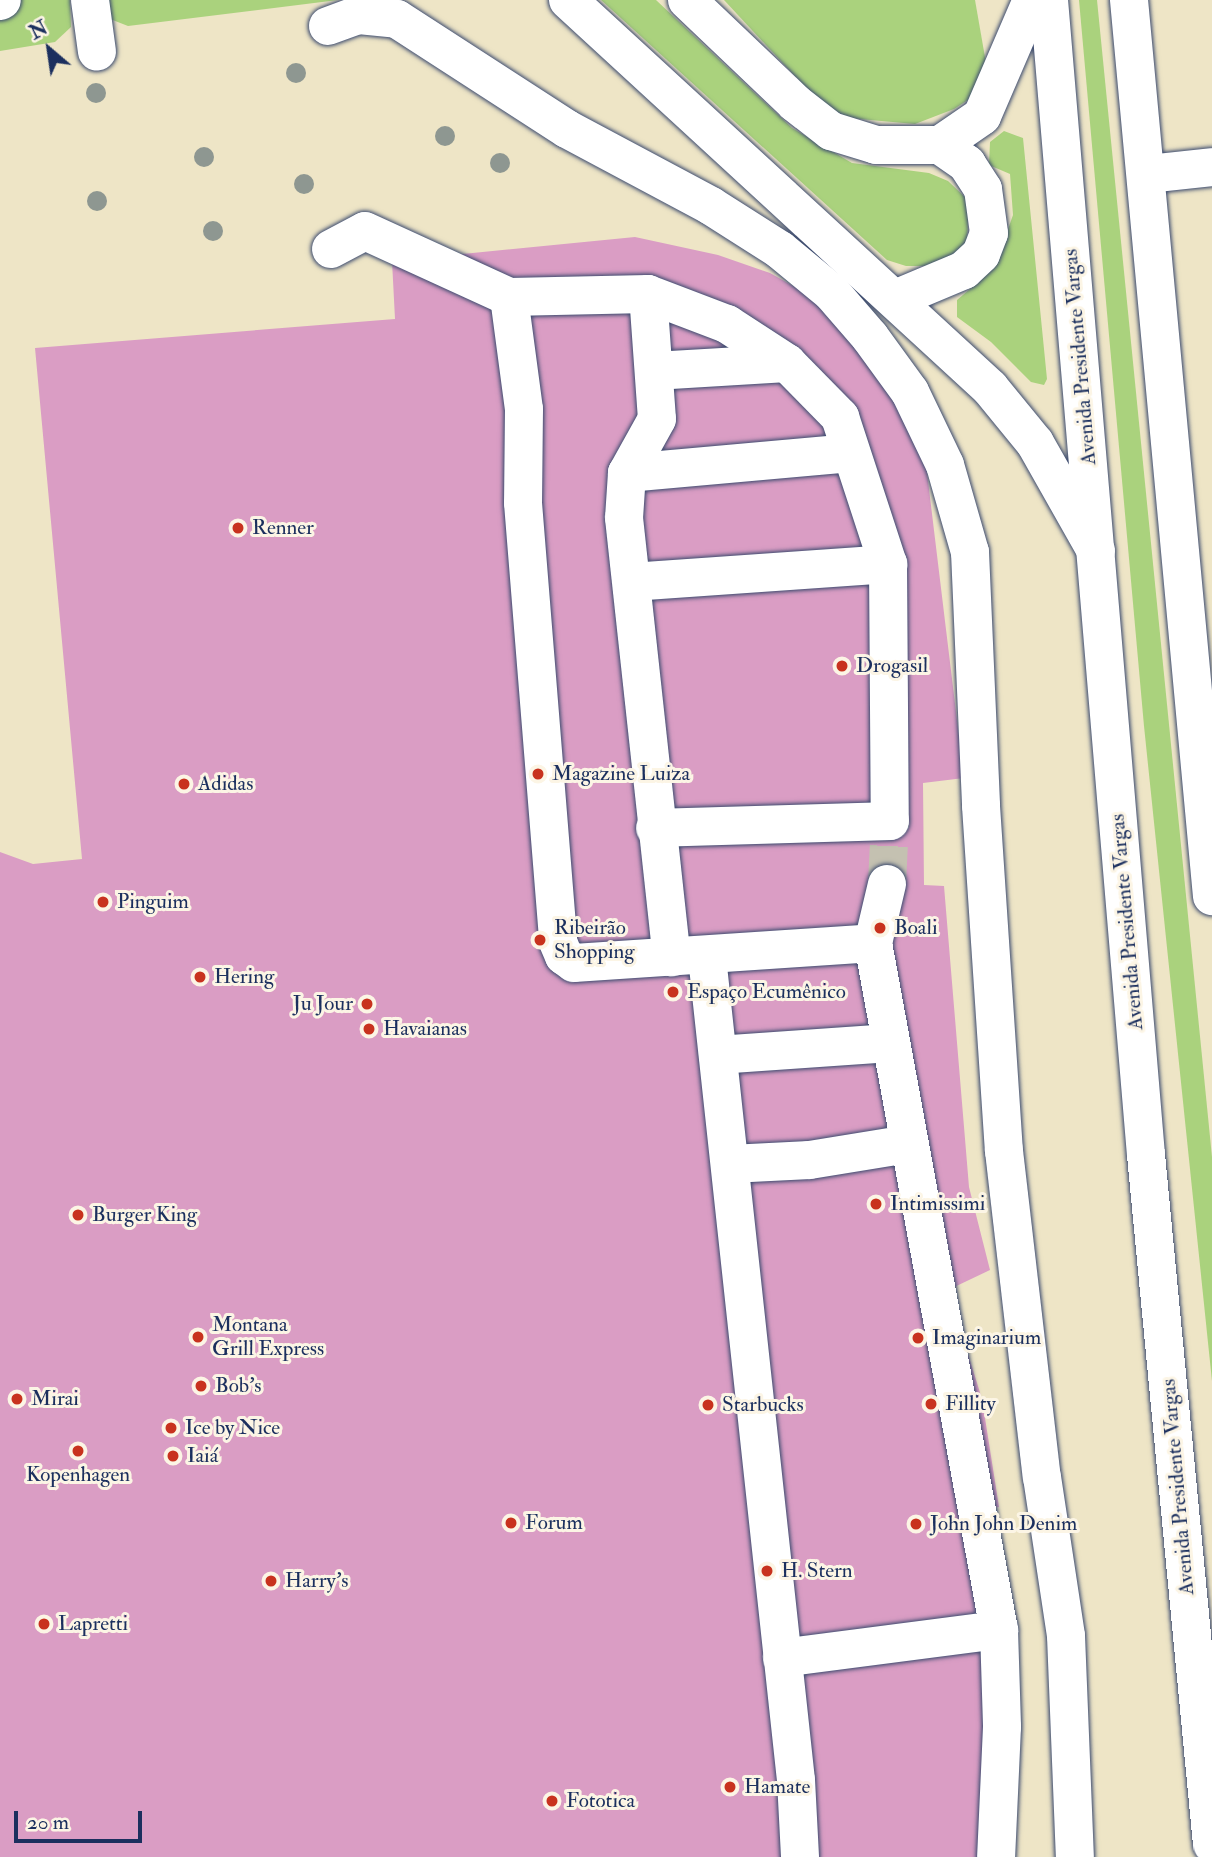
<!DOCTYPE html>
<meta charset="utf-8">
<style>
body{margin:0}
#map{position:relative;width:1212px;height:1857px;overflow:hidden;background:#eee5c6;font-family:"IM FELL Double Pica",serif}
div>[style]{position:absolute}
.green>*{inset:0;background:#aad27d}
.building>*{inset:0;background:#da9dc4}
.minor-tunnel>*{height:38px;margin-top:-19px;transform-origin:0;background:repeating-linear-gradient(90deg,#c4c1b1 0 38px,transparent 0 57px)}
.roads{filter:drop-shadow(0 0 2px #3b4a6e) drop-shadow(0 0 2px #3b4a6e)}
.minor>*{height:38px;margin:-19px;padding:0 19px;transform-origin:19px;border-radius:19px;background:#fff}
.major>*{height:38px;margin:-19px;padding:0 19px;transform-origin:19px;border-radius:19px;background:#fff}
.trees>*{width:20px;height:20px;margin:-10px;border-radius:50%;background:#8e9791}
.dots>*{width:19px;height:19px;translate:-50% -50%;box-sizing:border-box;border:4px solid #fcf5e5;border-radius:50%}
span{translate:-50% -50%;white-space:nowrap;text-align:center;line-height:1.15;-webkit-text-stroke:6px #fcf5e5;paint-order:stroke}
.street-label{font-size:21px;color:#1b2f5e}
.poi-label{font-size:21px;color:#1b2f5e}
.left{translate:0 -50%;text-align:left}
.right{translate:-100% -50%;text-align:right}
.north{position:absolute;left:14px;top:14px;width:70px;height:70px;-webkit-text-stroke:5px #fcf5e5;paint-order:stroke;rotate:331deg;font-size:19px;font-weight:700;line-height:28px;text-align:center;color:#1b2f5e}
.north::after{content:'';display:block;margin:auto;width:24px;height:32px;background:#1b2f5e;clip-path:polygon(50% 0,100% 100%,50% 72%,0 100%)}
.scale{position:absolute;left:14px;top:1811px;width:128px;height:32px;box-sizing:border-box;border:4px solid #1b2f5e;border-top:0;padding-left:9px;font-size:21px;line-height:24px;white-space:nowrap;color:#1b2f5e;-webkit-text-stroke:5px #fcf5e5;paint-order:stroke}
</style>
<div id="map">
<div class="green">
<i style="clip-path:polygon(21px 0,70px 0,71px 27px,55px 42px,0 51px,0 20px)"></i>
<i style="clip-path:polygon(106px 0,338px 0,128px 26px,105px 17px)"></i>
<i style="clip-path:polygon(601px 0,656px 0,792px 128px,852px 163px,929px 173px,948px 181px,969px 201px,967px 242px,953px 258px,931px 266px,906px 266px,887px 260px)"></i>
<i style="clip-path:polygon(724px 0,975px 0,986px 63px,977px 94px,954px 109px,915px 124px,848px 118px,820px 103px)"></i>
<i style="clip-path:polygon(1079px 0,1097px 0,1212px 1157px,1212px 1381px,1144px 726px)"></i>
<i style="clip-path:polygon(1004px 131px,1023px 138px,1047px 379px,1044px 385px,1031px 382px,991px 342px,957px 317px,957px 300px,983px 278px,999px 255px,1013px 215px,1010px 174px,989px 165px,990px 142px)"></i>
</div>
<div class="building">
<i style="clip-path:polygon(635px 237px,718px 255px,770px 273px,809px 295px,873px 357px,925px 456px,964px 778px,923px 783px,924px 885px,944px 886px,969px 1187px,990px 1270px,948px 1290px,982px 1399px,999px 1507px,982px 1510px,996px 1857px,0 1857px,0 852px,33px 864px,82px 859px,35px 348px,395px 319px,392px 261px)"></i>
</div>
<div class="minor-tunnel">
<i style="left:887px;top:884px;width:63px;rotate:-87.3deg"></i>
</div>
<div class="roads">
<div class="minor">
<i style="left:90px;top:0;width:52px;rotate:82.3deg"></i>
<i style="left:568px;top:0;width:573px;rotate:42.6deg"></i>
<i style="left:990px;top:388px;width:71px;rotate:50.7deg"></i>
<i style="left:1035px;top:443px;width:124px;rotate:60.5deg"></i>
<i style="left:687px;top:0;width:149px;rotate:43.6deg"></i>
<i style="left:795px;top:103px;width:46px;rotate:37.9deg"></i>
<i style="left:831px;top:131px;width:47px;rotate:17.3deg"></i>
<i style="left:876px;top:145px;width:64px"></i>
<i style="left:940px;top:145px;width:51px;rotate:-34.6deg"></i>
<i style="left:982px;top:116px;width:126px;rotate:-66.7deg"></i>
<i style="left:0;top:1px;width:2px;rotate:-27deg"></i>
<i style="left:328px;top:26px;width:33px;rotate:-20deg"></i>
<i style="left:359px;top:15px;width:38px;rotate:6deg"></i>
<i style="left:397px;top:19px;width:202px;rotate:32.9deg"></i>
<i style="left:567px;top:129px;width:163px;rotate:28.1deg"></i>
<i style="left:711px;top:206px;width:82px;rotate:32.5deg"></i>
<i style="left:780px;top:250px;width:67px;rotate:39.6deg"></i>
<i style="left:832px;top:293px;width:58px;rotate:49.2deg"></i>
<i style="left:870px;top:337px;width:68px;rotate:54deg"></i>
<i style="left:910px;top:392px;width:81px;rotate:64.4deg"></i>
<i style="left:945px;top:465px;width:91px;rotate:74deg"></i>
<i style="left:970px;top:552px;width:254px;rotate:87.5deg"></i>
<i style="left:981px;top:806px;width:346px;rotate:86.2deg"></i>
<i style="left:1004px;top:1151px;width:328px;rotate:83.4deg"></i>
<i style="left:1042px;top:1477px;width:161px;rotate:81.4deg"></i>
<i style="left:1066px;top:1636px;width:221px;rotate:87.7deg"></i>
<i style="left:1147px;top:174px;width:65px;rotate:-6.1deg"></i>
<i style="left:331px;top:249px;width:38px;rotate:-28deg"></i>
<i style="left:365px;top:231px;width:158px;rotate:24.6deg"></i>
<i style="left:509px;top:297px;width:139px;rotate:-1.2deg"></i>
<i style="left:648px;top:294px;width:85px;rotate:20.8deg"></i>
<i style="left:727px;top:324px;width:72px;rotate:33deg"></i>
<i style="left:648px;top:294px;width:125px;rotate:85.9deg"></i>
<i style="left:657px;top:419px;width:62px;rotate:119.1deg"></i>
<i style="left:627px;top:473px;width:45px;rotate:93.8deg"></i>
<i style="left:624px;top:518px;width:442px;rotate:83.8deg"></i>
<i style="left:509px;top:297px;width:113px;rotate:82.4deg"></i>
<i style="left:524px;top:409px;width:94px;rotate:90.6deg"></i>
<i style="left:523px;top:503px;width:440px;rotate:85.4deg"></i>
<i style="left:558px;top:942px;width:15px;rotate:67deg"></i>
<i style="left:564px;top:956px;width:12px;rotate:35deg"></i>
<i style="left:574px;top:963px;width:300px;rotate:-3.8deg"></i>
<i style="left:895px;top:299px;width:75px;rotate:-22.8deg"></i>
<i style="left:964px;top:270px;width:23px;rotate:-43deg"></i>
<i style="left:981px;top:254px;width:22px;rotate:-69deg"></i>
<i style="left:989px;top:233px;width:44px;rotate:-97.8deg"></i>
<i style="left:983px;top:189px;width:30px;rotate:-123deg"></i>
<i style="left:967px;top:164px;width:33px;rotate:-145deg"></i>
<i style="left:654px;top:371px;width:133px;rotate:-3.4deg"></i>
<i style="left:787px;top:363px;width:76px;rotate:45.5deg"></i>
<i style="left:840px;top:417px;width:155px;rotate:71.9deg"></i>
<i style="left:888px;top:564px;width:257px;rotate:89.6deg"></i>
<i style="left:890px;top:821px;width:235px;rotate:178.3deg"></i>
<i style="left:627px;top:473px;width:225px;rotate:-5.1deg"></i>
<i style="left:632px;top:582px;width:257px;rotate:-4deg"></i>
<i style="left:887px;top:884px;width:61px;rotate:103.3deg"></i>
<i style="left:873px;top:943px;width:698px;rotate:79.61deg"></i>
<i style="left:999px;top:1630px;width:97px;rotate:88.2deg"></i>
<i style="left:1002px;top:1727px;width:130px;rotate:92.6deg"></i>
<i style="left:707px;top:957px;width:828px;rotate:83.83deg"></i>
<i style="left:796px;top:1780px;width:77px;rotate:87deg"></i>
<i style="left:718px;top:1055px;width:172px;rotate:-4deg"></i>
<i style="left:730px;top:1164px;width:80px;rotate:-2.9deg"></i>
<i style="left:810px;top:1160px;width:99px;rotate:-9.3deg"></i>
<i style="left:782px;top:1658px;width:219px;rotate:-7.4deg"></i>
</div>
<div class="major">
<i style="left:1049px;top:0;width:1159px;rotate:85.2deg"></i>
<i style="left:1146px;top:1155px;width:692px;rotate:84.53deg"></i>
<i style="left:1129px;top:0;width:900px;rotate:84.71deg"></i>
</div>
</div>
<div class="trees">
<i style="left:296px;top:73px"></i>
<i style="left:96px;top:93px"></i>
<i style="left:445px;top:136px"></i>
<i style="left:204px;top:157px"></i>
<i style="left:500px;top:163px"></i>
<i style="left:304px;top:184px"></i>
<i style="left:97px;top:201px"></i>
<i style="left:213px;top:231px"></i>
</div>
<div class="dots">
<i style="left:238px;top:528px;background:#c8321e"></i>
<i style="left:842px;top:666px;background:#c8321e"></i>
<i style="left:538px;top:774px;background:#c8321e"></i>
<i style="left:184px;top:784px;background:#c8321e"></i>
<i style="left:103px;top:902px;background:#c8321e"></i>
<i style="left:880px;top:928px;background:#c8321e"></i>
<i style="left:540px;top:940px;background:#c8321e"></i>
<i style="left:200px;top:977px;background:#c8321e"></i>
<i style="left:673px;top:992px;background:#c8321e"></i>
<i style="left:367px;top:1004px;background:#c8321e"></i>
<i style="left:369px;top:1029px;background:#c8321e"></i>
<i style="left:876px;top:1204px;background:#c8321e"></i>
<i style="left:78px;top:1215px;background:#c8321e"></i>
<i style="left:198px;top:1337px;background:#c8321e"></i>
<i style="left:918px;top:1338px;background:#c8321e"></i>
<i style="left:201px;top:1386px;background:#c8321e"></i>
<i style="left:17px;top:1399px;background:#c8321e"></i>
<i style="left:931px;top:1404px;background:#c8321e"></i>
<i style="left:708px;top:1405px;background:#c8321e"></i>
<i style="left:171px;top:1428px;background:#c8321e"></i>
<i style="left:78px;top:1451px;background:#c8321e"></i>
<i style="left:173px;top:1456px;background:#c8321e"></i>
<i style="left:511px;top:1523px;background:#c8321e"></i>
<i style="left:916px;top:1524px;background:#c8321e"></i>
<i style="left:767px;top:1571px;background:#c8321e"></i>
<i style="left:271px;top:1581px;background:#c8321e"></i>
<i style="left:44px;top:1624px;background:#c8321e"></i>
<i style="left:730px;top:1787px;background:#c8321e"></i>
<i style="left:552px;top:1801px;background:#c8321e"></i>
</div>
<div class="street-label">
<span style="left:1080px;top:357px;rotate:-95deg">Avenida Presidente Vargas</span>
<span style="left:1127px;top:922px;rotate:-95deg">Avenida Presidente Vargas</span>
<span style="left:1178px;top:1487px;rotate:-95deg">Avenida Presidente Vargas</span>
</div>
<div class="poi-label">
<span class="left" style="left:252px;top:528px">Renner</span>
<span class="left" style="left:856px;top:666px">Drogasil</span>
<span class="left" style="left:552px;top:774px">Magazine Luiza</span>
<span class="left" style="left:198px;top:784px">Adidas</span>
<span class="left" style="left:117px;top:902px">Pinguim</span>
<span class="left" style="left:554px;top:940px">Ribeirão<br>Shopping</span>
<span class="left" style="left:894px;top:928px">Boali</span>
<span class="left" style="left:214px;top:977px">Hering</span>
<span class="left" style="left:687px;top:992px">Espaço Ecumênico</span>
<span class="right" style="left:353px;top:1004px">Ju Jour</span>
<span class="left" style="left:383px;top:1029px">Havaianas</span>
<span class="left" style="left:890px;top:1204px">Intimissimi</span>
<span class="left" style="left:92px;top:1215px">Burger King</span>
<span class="left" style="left:212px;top:1337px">Montana<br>Grill Express</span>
<span class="left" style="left:932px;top:1338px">Imaginarium</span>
<span class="left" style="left:215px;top:1386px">Bob's</span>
<span class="left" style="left:31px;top:1399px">Mirai</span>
<span class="left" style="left:945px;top:1404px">Fillity</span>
<span class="left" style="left:722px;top:1405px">Starbucks</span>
<span class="left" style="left:185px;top:1428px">Ice by Nice</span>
<span class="left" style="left:187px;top:1456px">Iaiá</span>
<span style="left:78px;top:1475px">Kopenhagen</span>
<span class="left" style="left:525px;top:1523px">Forum</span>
<span class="left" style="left:930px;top:1524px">John John Denim</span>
<span class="left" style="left:781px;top:1571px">H. Stern</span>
<span class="left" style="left:285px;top:1581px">Harry's</span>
<span class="left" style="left:58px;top:1624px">Lapretti</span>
<span class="left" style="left:744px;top:1787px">Hamate</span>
<span class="left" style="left:566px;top:1801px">Fototica</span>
</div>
<div class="north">N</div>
<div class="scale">20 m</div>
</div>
